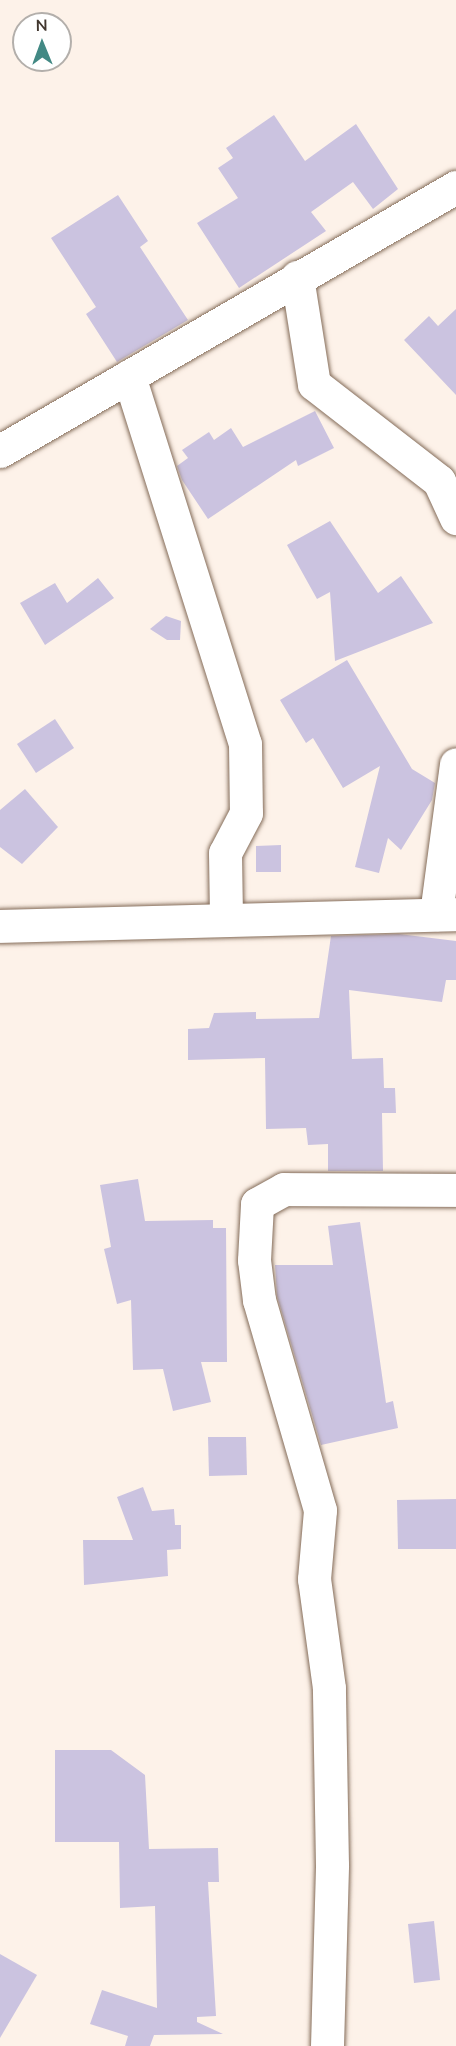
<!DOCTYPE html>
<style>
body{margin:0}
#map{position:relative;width:456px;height:2046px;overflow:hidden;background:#fdf2e9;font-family:"Nunito Sans",sans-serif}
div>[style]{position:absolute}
.building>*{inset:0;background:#cbc3e0}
.roads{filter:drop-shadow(0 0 2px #846c59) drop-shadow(0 0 2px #846c59)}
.minor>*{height:33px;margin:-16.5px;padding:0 16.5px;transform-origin:16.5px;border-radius:16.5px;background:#fff}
span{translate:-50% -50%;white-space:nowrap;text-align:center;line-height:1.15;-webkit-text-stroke:4.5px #fff;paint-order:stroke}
.north{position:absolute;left:12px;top:12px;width:60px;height:60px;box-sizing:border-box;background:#fff;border:2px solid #b3afab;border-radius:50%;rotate:359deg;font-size:16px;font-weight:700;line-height:24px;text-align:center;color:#41362e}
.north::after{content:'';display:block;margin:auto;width:21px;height:27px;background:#428984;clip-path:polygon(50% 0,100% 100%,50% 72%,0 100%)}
</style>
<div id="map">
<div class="building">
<i style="clip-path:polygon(274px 115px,305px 161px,356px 124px,398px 189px,373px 209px,353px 182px,311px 212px,326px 231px,239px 288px,197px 223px,238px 198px,218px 168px,233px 158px,226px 148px)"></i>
<i style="clip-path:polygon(118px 195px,148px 241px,140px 247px,188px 320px,117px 362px,86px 314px,96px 307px,51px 238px)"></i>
<i style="clip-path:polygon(456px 309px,456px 395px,404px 340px,429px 316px,438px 326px)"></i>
<i style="clip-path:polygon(315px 411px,334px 448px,298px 466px,296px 460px,208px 519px,182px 480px,177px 466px,188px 458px,182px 450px,209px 432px,214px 440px,231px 428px,243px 447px)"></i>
<i style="clip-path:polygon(330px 521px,378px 593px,401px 576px,433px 623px,335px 661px,330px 592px,317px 599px,287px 545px)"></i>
<i style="clip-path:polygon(98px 578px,114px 598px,45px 645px,20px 603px,55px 583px,67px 603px)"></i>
<i style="clip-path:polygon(166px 616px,181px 621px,180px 640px,167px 640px,150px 629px)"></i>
<i style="clip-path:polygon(347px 660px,412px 769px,435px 783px,432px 800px,401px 850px,388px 838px,379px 873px,355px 867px,380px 766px,343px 788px,313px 738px,306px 743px,280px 700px)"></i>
<i style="clip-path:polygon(55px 719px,74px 748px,36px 773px,17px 744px)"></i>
<i style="clip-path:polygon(25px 789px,58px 827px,22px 864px,0 847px,0 810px)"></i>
<i style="clip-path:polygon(281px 845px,281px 872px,256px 872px,256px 846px)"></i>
<i style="clip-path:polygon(399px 934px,456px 941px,456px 980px,446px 980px,442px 1002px,349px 990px,352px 1059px,383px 1058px,384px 1088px,395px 1088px,396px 1113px,382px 1113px,383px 1171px,328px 1171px,328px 1144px,308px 1145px,306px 1128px,266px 1129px,265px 1058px,188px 1060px,188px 1029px,209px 1028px,214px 1013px,256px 1012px,256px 1019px,319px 1018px,331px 936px)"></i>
<i style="clip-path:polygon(138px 1179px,145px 1221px,213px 1220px,213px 1228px,226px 1228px,227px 1362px,201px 1362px,211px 1402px,173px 1411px,163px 1369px,133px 1370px,131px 1300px,117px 1304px,104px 1249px,111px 1247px,100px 1185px)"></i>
<i style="clip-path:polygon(360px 1222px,386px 1403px,393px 1401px,398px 1428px,321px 1445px,277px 1296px,275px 1265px,333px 1265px,328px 1226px)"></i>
<i style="clip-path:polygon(208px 1437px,246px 1437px,247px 1475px,209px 1476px)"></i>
<i style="clip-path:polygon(143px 1487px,152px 1511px,174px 1509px,175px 1525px,181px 1525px,181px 1549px,167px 1550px,168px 1576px,84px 1585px,83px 1540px,133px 1540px,117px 1497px)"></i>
<i style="clip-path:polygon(456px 1499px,456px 1549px,398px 1549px,397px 1500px)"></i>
<i style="clip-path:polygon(55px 1750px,111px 1750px,145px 1775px,149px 1849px,218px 1848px,219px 1882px,208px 1882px,216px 2016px,197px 2017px,197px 2022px,223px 2034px,154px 2035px,150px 2046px,125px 2046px,128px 2036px,90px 2024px,102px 1990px,157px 2008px,155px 1906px,120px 1908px,119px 1842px,55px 1842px)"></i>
<i style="clip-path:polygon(434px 1921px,440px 1980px,414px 1983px,408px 1924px)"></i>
<i style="clip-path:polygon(0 1954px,37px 1975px,0 2038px)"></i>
</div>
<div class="roads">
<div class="minor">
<i style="left:297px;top:277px;width:108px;rotate:81deg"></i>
<i style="left:314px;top:384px;width:158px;rotate:37.8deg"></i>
<i style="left:439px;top:481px;width:41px;rotate:65.3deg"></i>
<i style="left:129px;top:376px;width:386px;rotate:72.5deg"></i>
<i style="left:245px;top:744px;width:69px;rotate:89.2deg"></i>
<i style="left:246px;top:813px;width:45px;rotate:117.7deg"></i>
<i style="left:225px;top:853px;width:67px;rotate:89.1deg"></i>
<i style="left:0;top:451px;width:527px;rotate:-30.07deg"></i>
<i style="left:436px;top:914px;width:151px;rotate:-82.4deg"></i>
<i style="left:0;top:926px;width:456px;rotate:-1.5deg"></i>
<i style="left:327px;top:2046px;width:181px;rotate:-88.4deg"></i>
<i style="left:332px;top:1865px;width:177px;rotate:-91deg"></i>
<i style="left:329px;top:1688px;width:110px;rotate:-97.8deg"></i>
<i style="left:314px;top:1579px;width:69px;rotate:-85deg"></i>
<i style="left:320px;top:1510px;width:219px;rotate:-106.2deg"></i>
<i style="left:259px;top:1300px;width:40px;rotate:-97.1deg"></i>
<i style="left:254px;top:1260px;width:56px;rotate:-86.9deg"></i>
<i style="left:257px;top:1204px;width:31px;rotate:-29deg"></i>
<i style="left:284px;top:1189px;width:172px;rotate:0.3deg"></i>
</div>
</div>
<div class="north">N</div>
</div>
